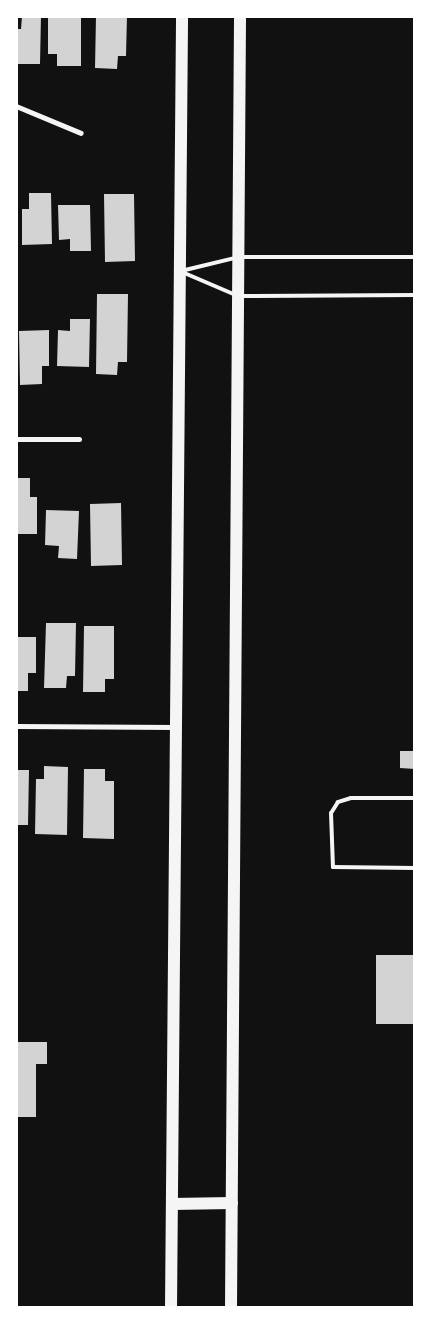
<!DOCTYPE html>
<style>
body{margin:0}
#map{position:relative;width:431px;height:1324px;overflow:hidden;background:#111;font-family:"IBM Plex Sans",sans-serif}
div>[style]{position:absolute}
.building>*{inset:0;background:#d3d3d3}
.service>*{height:4px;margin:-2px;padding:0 2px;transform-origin:2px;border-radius:2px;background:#f5f5f5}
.minor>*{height:5px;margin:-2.5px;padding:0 2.5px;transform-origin:2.5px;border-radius:2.5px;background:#f5f5f5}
.primary>*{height:12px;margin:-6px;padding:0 6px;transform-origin:6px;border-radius:6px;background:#f5f5f5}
span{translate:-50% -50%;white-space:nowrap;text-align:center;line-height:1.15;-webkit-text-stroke:4.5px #fff;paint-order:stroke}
.frame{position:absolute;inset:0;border:18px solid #fff;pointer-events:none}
</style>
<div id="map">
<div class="building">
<i style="clip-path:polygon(22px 16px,41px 16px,40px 64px,16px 64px,16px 29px,21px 29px)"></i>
<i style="clip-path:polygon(48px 16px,81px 16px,81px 66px,57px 66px,57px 54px,48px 54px)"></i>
<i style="clip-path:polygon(96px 16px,127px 16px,126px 56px,118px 56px,117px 69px,95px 68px)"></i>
<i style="clip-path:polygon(29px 193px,51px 193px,52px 244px,22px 245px,22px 209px,29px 209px)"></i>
<i style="clip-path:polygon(104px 194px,134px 194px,135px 261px,105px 262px)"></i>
<i style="clip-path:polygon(58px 205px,90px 205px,91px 251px,70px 251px,70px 239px,59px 240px)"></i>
<i style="clip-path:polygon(97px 294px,128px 294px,127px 362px,118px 362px,117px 375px,96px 374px)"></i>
<i style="clip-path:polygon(70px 319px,90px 319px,89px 367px,57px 366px,58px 330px,70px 331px)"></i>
<i style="clip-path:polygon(49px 330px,49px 366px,42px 366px,42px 384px,20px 385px,19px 331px)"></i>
<i style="clip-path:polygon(16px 478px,30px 478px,30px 497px,37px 497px,37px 534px,16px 534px)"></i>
<i style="clip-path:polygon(121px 503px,122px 565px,91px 566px,90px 504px)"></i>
<i style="clip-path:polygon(46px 510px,79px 511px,77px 559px,58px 558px,59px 546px,45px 545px)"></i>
<i style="clip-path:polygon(46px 623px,76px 623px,75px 676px,67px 676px,66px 688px,44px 688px)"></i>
<i style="clip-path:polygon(84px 626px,114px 626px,114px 679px,105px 679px,105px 692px,83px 692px)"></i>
<i style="clip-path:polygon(16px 637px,36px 637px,36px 673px,28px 673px,28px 691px,16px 691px)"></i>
<i style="clip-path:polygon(400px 751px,415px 751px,415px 769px,400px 768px)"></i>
<i style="clip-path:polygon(44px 766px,68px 767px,67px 835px,35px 834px,36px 779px,44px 779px)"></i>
<i style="clip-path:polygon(84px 769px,105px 769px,105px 781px,114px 781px,114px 839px,83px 838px)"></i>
<i style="clip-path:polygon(16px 770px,29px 770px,28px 825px,16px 825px)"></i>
<i style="clip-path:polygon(376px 955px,415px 955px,415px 1024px,376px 1024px)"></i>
<i style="clip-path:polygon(16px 1042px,47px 1042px,47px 1064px,36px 1064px,36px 1117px,16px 1117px)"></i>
</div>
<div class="service">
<i style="left:181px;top:271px;width:60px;rotate:-13.6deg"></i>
<i style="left:239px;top:257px;width:176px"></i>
<i style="left:182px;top:272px;width:61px;rotate:23.2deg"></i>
<i style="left:238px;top:296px;width:177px;rotate:-0.3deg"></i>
<i style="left:415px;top:798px;width:64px;rotate:180deg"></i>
<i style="left:351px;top:798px;width:14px;rotate:163deg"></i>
<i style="left:338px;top:802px;width:13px;rotate:122deg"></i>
<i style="left:331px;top:813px;width:54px;rotate:87.9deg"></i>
<i style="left:333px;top:867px;width:82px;rotate:0.7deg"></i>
</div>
<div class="minor">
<i style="left:16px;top:106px;width:70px;rotate:22.6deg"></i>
<i style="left:16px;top:439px;width:63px"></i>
<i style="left:16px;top:726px;width:159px;rotate:0.4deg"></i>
</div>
<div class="primary">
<i style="left:172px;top:1204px;width:60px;rotate:-1deg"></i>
<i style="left:171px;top:1308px;width:1292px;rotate:-89.51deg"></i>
<i style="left:231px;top:1308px;width:1292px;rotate:-89.6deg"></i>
</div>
<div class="frame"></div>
</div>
